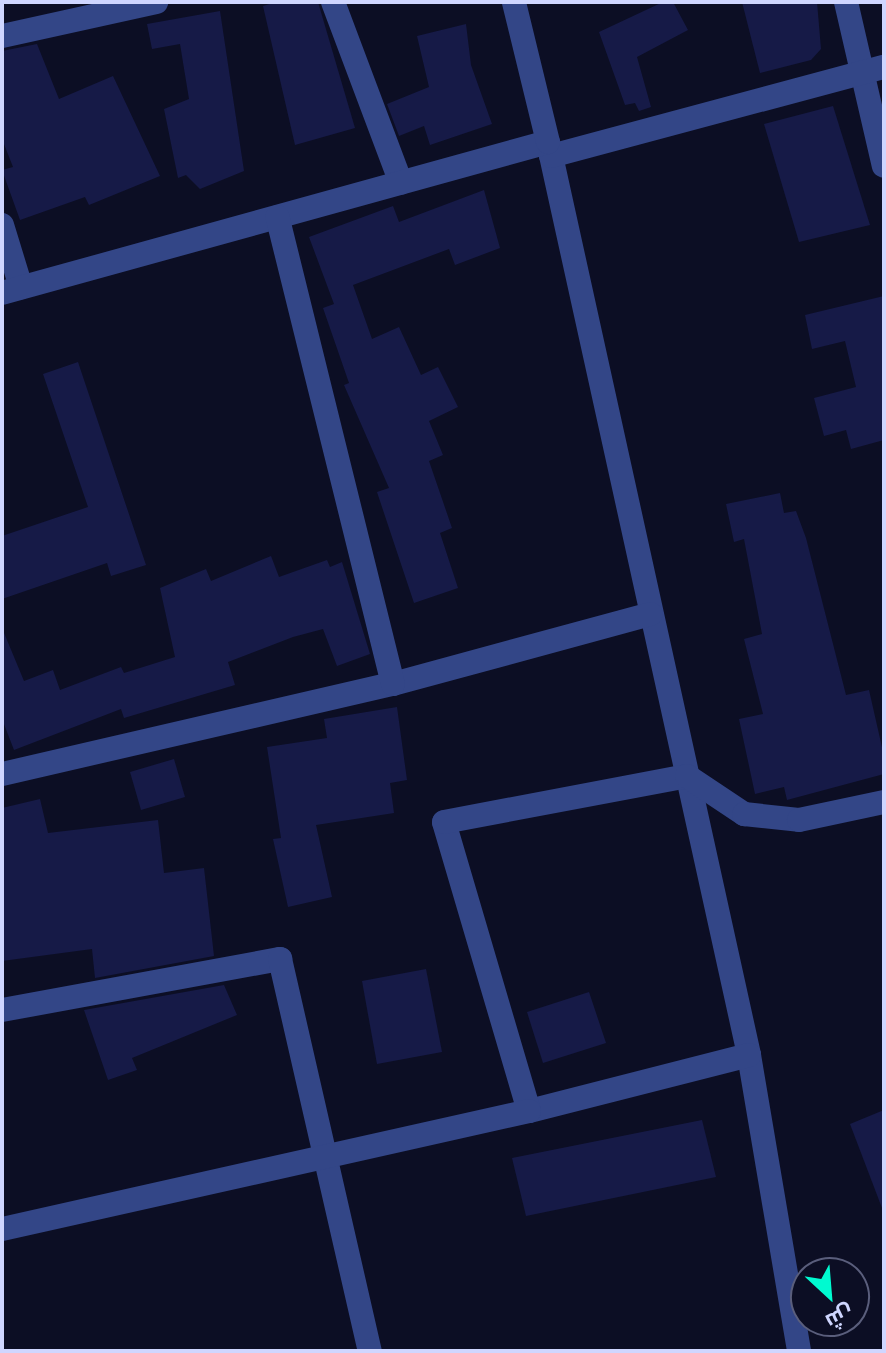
<!DOCTYPE html>
<meta charset="utf-8">
<style>
body{margin:0}
#map{position:relative;width:886px;height:1353px;overflow:hidden;background:#0c0e24;font-family:Figtree,Cairo,sans-serif}
div>[style]{position:absolute}
.building>*{inset:0;background:#161a47}
.minor>*{height:24px;margin:-12px;padding:0 12px;transform-origin:12px;border-radius:12px;background:#334687}
span{translate:-50% -50%;white-space:nowrap;text-align:center;line-height:1.15;-webkit-text-stroke:8px #0c0e24;paint-order:stroke}
.frame{position:absolute;inset:0;border:4px solid #cfd6ff;pointer-events:none}
.north{position:absolute;left:790px;top:1257px;width:80px;height:80px;box-sizing:border-box;background:#0c0e24;border:2px solid #5a5e7c;border-radius:50%;rotate:154deg;font-size:22px;font-weight:700;line-height:32px;text-align:center;color:#cfd6ff}
.north::after{content:'';display:block;margin:auto;width:28px;height:36px;background:#00fad0;clip-path:polygon(50% 0,100% 100%,50% 72%,0 100%)}
</style>
<div id="map">
<div class="building">
<i style="clip-path:polygon(276px 2px,318px 2px,355px 128px,295px 145px,263px 6px)"></i>
<i style="clip-path:polygon(663px 2px,673px 2px,688px 30px,637px 57px,651px 107px,639px 111px,635px 103px,625px 105px,599px 32px)"></i>
<i style="clip-path:polygon(742px 2px,817px 2px,821px 49px,811px 60px,760px 73px)"></i>
<i style="clip-path:polygon(220px 11px,244px 171px,200px 189px,186px 175px,178px 178px,164px 109px,189px 99px,180px 44px,152px 49px,147px 24px)"></i>
<i style="clip-path:polygon(466px 24px,471px 65px,492px 124px,430px 145px,424px 126px,399px 136px,387px 104px,429px 87px,417px 36px)"></i>
<i style="clip-path:polygon(37px 44px,59px 99px,113px 76px,160px 176px,89px 205px,85px 197px,20px 220px,2px 170px,13px 167px,2px 139px,2px 51px)"></i>
<i style="clip-path:polygon(833px 106px,870px 225px,799px 242px,764px 124px)"></i>
<i style="clip-path:polygon(484px 190px,500px 248px,455px 265px,449px 249px,353px 285px,372px 339px,399px 327px,421px 375px,438px 367px,458px 407px,429px 421px,443px 455px,429px 461px,452px 528px,440px 533px,458px 588px,414px 603px,377px 492px,389px 488px,344px 385px,349px 383px,323px 308px,334px 304px,309px 237px,393px 206px,399px 222px)"></i>
<i style="clip-path:polygon(884px 296px,884px 440px,851px 449px,846px 430px,824px 436px,814px 398px,856px 387px,845px 341px,812px 349px,805px 315px)"></i>
<i style="clip-path:polygon(78px 362px,146px 565px,111px 576px,107px 563px,2px 599px,2px 536px,88px 507px,43px 374px)"></i>
<i style="clip-path:polygon(780px 493px,784px 513px,796px 511px,806px 538px,846px 695px,869px 690px,884px 756px,884px 774px,787px 800px,784px 787px,755px 794px,739px 719px,763px 714px,744px 639px,762px 634px,744px 539px,734px 542px,726px 504px)"></i>
<i style="clip-path:polygon(271px 556px,279px 577px,327px 560px,330px 567px,342px 562px,370px 654px,337px 666px,323px 629px,293px 637px,228px 662px,235px 685px,124px 718px,121px 709px,14px 750px,2px 719px,2px 628px,24px 681px,53px 670px,60px 690px,121px 667px,124px 673px,175px 657px,160px 588px,206px 569px,211px 581px)"></i>
<i style="clip-path:polygon(397px 707px,407px 780px,390px 783px,394px 813px,316px 825px,332px 897px,288px 907px,273px 839px,281px 838px,267px 747px,327px 738px,324px 719px)"></i>
<i style="clip-path:polygon(174px 759px,185px 797px,141px 810px,130px 772px)"></i>
<i style="clip-path:polygon(40px 799px,48px 833px,158px 820px,164px 873px,204px 868px,214px 956px,95px 978px,92px 949px,2px 961px,2px 808px)"></i>
<i style="clip-path:polygon(426px 969px,442px 1052px,377px 1064px,362px 981px)"></i>
<i style="clip-path:polygon(224px 985px,237px 1015px,132px 1058px,137px 1070px,108px 1080px,84px 1010px)"></i>
<i style="clip-path:polygon(589px 992px,606px 1043px,543px 1063px,527px 1012px)"></i>
<i style="clip-path:polygon(884px 1110px,884px 1208px,882px 1208px,850px 1124px)"></i>
<i style="clip-path:polygon(702px 1120px,716px 1177px,526px 1216px,512px 1158px)"></i>
</div>
<div class="minor">
<i style="left:333px;top:2px;width:193px;rotate:69.4deg"></i>
<i style="left:846px;top:2px;width:168px;rotate:77deg"></i>
<i style="left:2px;top:36px;width:158px;rotate:-12.4deg"></i>
<i style="left:548px;top:142px;width:935px;rotate:77.58deg"></i>
<i style="left:749px;top:1055px;width:300px;rotate:80.4deg"></i>
<i style="left:551px;top:156px;width:345px;rotate:-15deg"></i>
<i style="left:2px;top:225px;width:65px;rotate:73deg"></i>
<i style="left:2px;top:293px;width:566px;rotate:-15.46deg"></i>
<i style="left:548px;top:142px;width:144px;rotate:-103.7deg"></i>
<i style="left:393px;top:684px;width:267px;rotate:-15.2deg"></i>
<i style="left:2px;top:774px;width:401px;rotate:-13deg"></i>
<i style="left:393px;top:684px;width:481px;rotate:-103.9deg"></i>
<i style="left:2px;top:1010px;width:283px;rotate:-10.4deg"></i>
<i style="left:280px;top:959px;width:402px;rotate:77.1deg"></i>
<i style="left:749px;top:1055px;width:227px;rotate:165.7deg"></i>
<i style="left:529px;top:1111px;width:301px;rotate:-106.4deg"></i>
<i style="left:444px;top:822px;width:247px;rotate:-10.7deg"></i>
<i style="left:687px;top:776px;width:69px;rotate:33.7deg"></i>
<i style="left:744px;top:814px;width:55px;rotate:6.2deg"></i>
<i style="left:799px;top:820px;width:87px;rotate:-12deg"></i>
<i style="left:2px;top:1229px;width:540px;rotate:-12.62deg"></i>
</div>
<div class="frame"></div>
<div class="north">ش</div>
</div>
